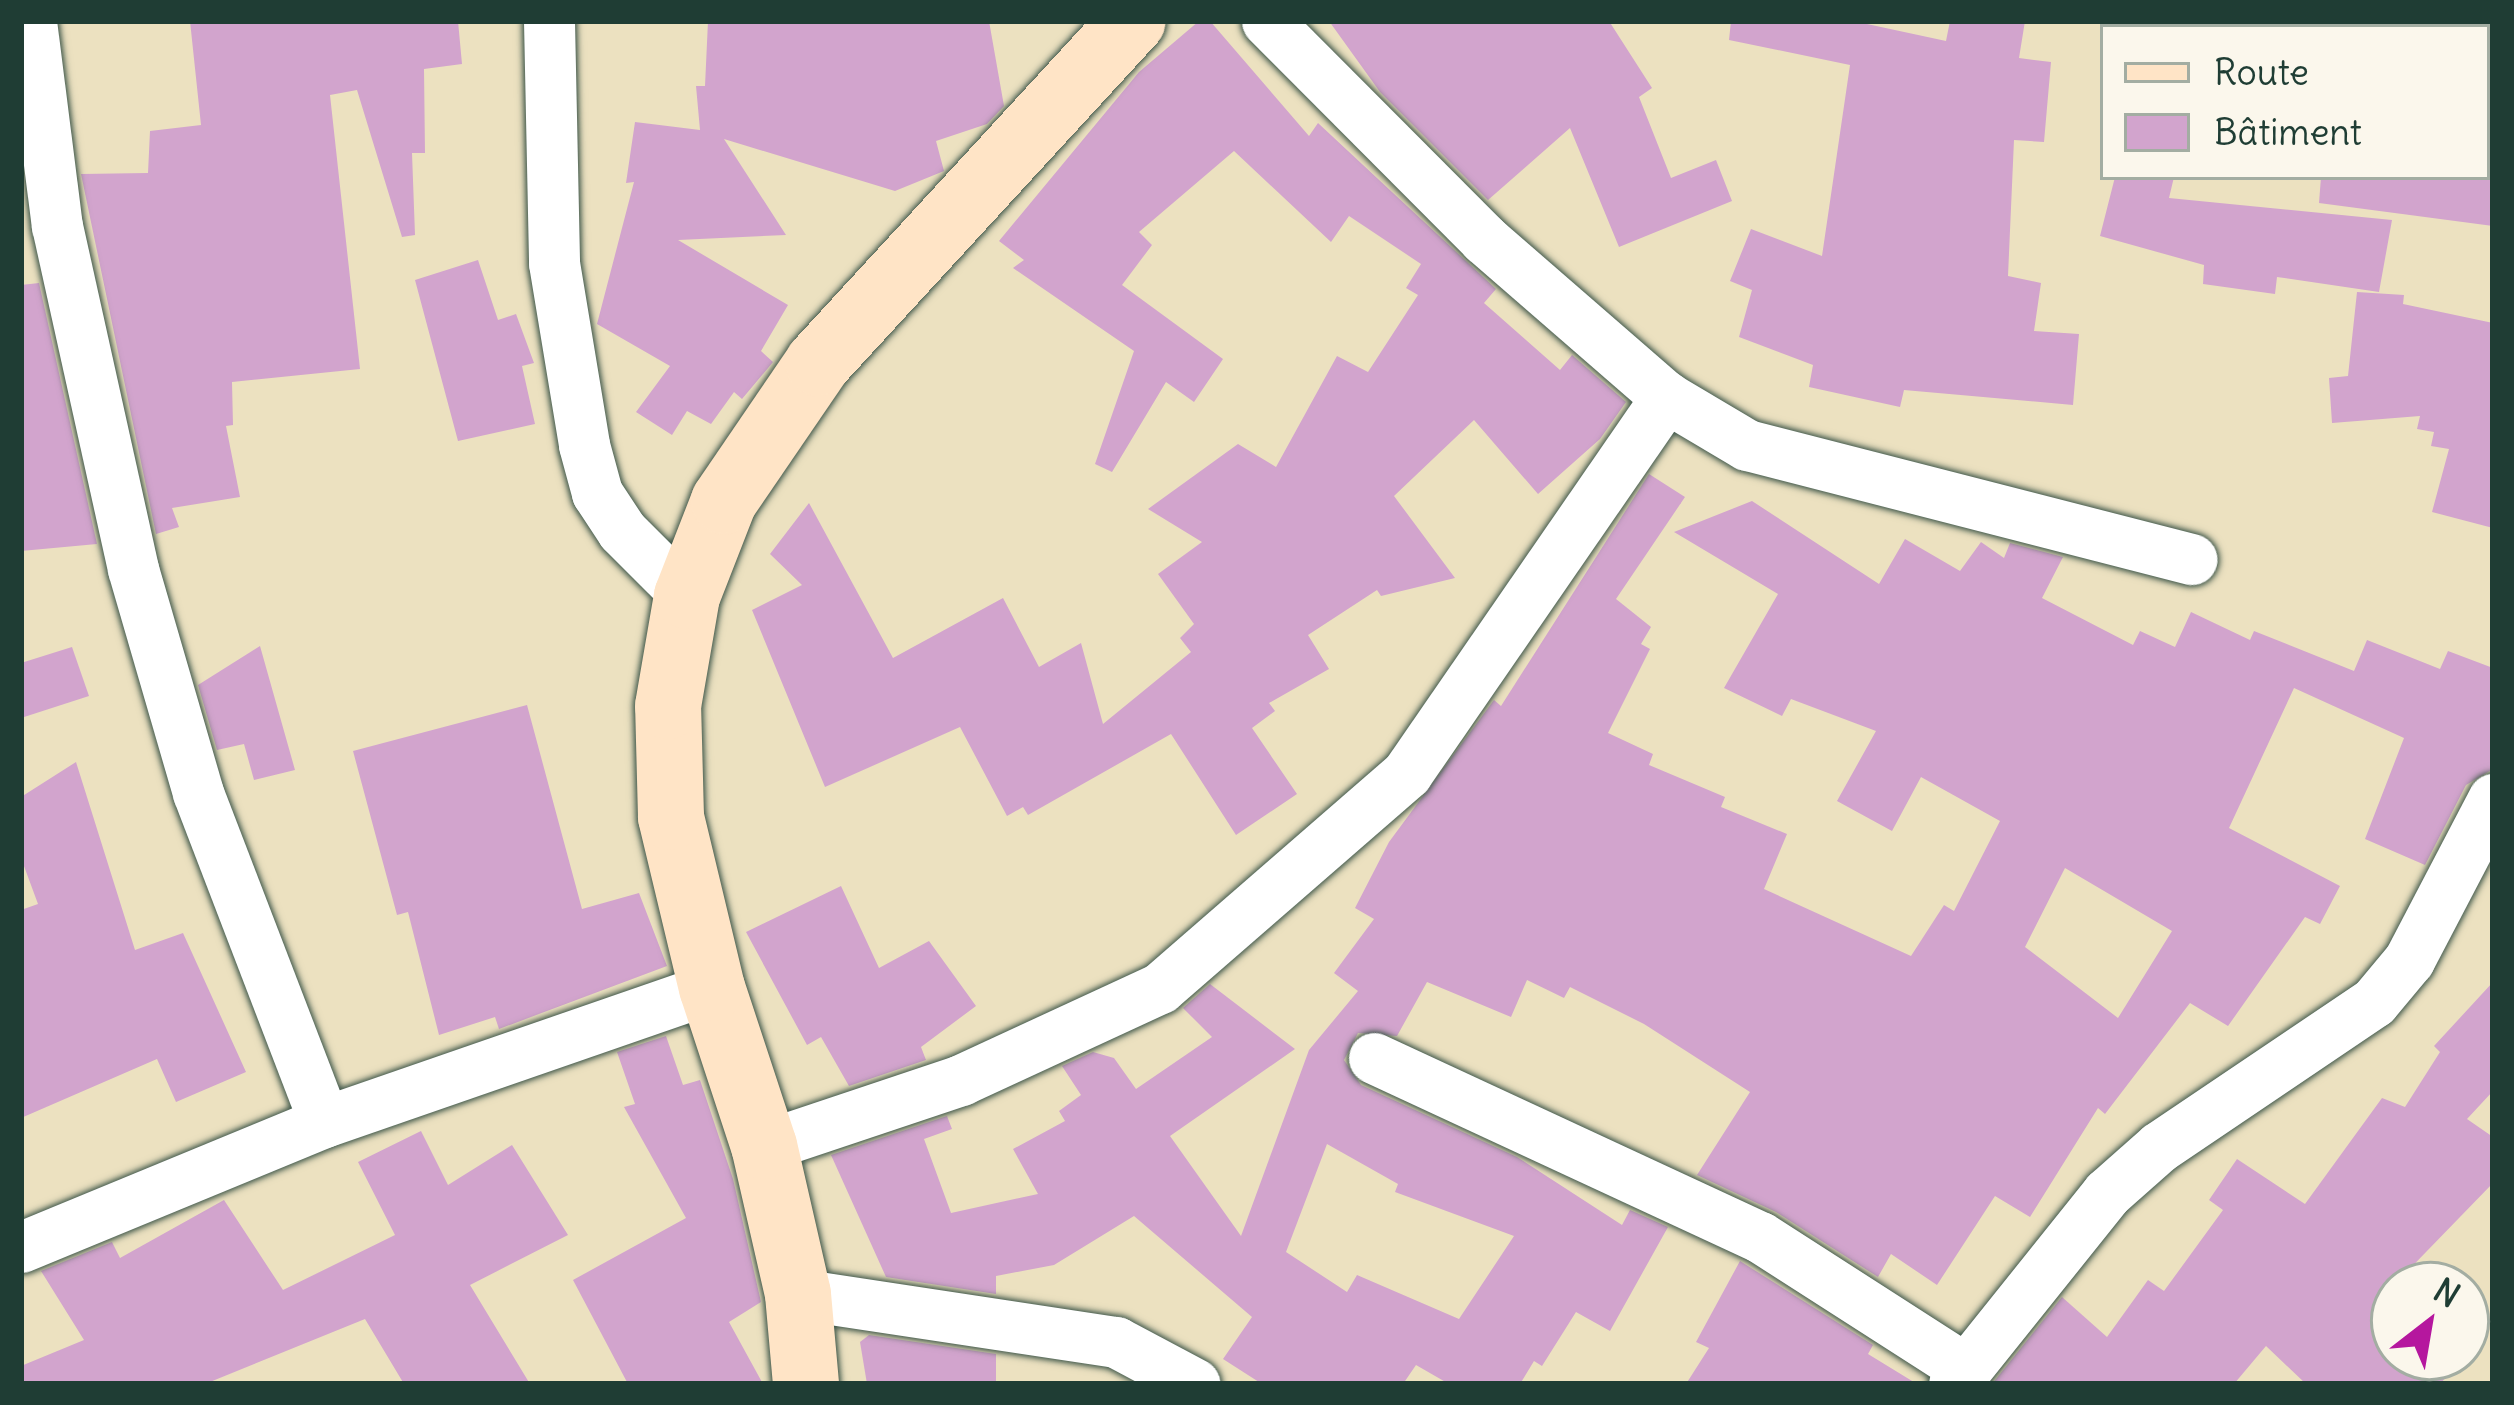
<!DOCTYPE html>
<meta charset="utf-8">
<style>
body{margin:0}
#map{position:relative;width:2514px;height:1405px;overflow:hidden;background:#ece1c0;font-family:Delius,sans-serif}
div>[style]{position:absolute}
.building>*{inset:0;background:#d2a4cd}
.roads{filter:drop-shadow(0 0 3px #3e5649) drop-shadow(0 0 3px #3e5649)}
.street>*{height:51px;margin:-25.5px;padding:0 25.5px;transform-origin:25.5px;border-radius:25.5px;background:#fff}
.secondary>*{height:66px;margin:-33px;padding:0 33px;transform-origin:33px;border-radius:33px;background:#ffe4c6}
span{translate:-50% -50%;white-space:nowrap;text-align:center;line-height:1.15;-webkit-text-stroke:10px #fbf7ec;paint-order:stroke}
.frame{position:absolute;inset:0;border:24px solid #1f3d34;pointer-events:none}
.legend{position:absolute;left:2100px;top:24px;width:390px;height:156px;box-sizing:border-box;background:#fbf7ec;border:3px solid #a3ada2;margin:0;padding:15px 21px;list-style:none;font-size:36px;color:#1f3d34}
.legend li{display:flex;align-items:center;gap:24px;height:60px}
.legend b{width:60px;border:3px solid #a3ada2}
.north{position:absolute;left:2370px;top:1261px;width:120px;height:120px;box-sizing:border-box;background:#fbf7ec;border:3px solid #a3ada2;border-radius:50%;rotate:31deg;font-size:33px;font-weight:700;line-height:48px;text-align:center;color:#1f3d34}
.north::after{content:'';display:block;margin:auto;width:42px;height:54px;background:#b5179e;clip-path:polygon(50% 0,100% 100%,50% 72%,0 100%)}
</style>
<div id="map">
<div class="building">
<i style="clip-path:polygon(190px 21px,458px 21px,462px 64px,424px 69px,425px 153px,412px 153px,415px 235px,402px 237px,357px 90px,330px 95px,360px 369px,232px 382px,233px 425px,226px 426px,240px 497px,172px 508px,179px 527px,156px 534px,81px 174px,148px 173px,150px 131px,201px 125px)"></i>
<i style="clip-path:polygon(708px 21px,989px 21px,1004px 106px,987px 124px,936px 141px,944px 171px,895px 191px,724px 139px,786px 235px,678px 240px,788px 305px,761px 351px,773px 362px,742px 399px,734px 392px,711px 424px,687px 411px,672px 435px,636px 412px,670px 366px,597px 324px,634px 182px,626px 183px,635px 122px,700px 130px,696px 86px,705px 86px)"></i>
<i style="clip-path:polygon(1199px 21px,1210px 21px,1309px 136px,1318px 123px,1496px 289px,1484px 303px,1560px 370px,1572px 355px,1626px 402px,1600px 439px,1538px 494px,1474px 420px,1394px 496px,1455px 578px,1381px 596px,1377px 590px,1308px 635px,1329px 669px,1269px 703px,1275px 711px,1252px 728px,1297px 794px,1236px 835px,1171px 734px,1028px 815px,1023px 807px,1007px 816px,960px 727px,825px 787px,752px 610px,802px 585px,770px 554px,809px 503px,893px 658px,1003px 598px,1039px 667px,1081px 643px,1103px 724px,1191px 652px,1180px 638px,1194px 624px,1158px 574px,1202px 542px,1148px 509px,1238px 444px,1276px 467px,1337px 356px,1368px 372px,1418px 295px,1406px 288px,1421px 264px,1349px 216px,1331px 242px,1234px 151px,1139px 232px,1152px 245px,1122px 285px,1223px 359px,1194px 402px,1166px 382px,1112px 472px,1095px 464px,1134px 351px,1013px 268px,1024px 260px,999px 241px,1139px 72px)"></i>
<i style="clip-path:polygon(1329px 21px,1609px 21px,1652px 88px,1639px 97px,1671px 178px,1716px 160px,1732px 201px,1619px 247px,1570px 128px,1488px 200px,1380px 92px)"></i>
<i style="clip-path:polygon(1731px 21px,1853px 21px,1946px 41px,1950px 21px,2025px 21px,2019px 58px,2051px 62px,2044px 142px,2014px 140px,2008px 276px,2041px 283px,2034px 331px,2079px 334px,2073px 405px,1904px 390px,1900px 407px,1809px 387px,1813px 365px,1739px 337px,1752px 290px,1730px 281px,1751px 229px,1822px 256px,1850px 65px,1729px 40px)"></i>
<i style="clip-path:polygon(2115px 177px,2174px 177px,2169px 198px,2392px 220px,2379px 292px,2277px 277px,2275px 294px,2203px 284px,2204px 265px,2100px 236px)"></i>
<i style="clip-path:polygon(2321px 177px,2493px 177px,2493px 226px,2319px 203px)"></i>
<i style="clip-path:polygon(478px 260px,498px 320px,516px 314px,534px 363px,522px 366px,535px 424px,458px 441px,415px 280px)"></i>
<i style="clip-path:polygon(39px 283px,97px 544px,21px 551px,21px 285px)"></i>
<i style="clip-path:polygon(2357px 292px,2404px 295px,2403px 304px,2493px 323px,2493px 528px,2432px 512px,2449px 449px,2431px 446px,2434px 432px,2417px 429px,2420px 416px,2332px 423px,2329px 378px,2348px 376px)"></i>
<i style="clip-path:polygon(evenodd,1649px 474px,1685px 497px,1616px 599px,1651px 627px,1641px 644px,1650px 649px,1608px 733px,1653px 754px,1649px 765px,1725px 797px,1721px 807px,1787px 834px,1764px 889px,1911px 956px,1944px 905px,1954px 911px,2000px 821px,1921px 777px,1892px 831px,1837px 801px,1876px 731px,1791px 699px,1782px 716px,1724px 688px,1778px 594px,1674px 532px,1752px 501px,1879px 584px,1905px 539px,1960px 571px,1981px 542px,2004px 558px,2010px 543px,2063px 557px,2042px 598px,2133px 645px,2140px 631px,2175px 647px,2191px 612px,2250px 640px,2254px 631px,2354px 671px,2367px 640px,2440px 669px,2448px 651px,2493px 668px,2493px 769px,2466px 785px,2425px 865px,2365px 839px,2404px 738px,2294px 688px,2229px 828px,2340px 886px,2320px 924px,2305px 917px,2228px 1026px,2190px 1003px,2105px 1114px,2098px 1108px,2030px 1217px,1995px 1196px,1937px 1285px,1891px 1254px,1878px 1277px,1776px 1212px,1697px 1175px,1750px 1092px,1644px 1024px,1570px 987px,1564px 998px,1527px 980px,1511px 1017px,1427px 982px,1397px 1036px,1358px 1033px,1344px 1060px,1361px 1085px,1517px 1157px,1622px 1225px,1630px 1210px,1668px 1227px,1610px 1331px,1576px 1312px,1542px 1366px,1534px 1361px,1520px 1384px,1449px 1384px,1416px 1365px,1403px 1384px,1262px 1384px,1223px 1359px,1252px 1317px,1134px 1216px,1054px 1265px,996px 1276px,996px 1294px,886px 1277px,831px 1155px,947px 1116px,952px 1129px,924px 1139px,951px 1213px,1038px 1194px,1013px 1149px,1065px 1121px,1059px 1111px,1081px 1095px,1062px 1066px,1093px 1052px,1114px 1058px,1136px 1089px,1212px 1037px,1183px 1008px,1210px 984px,1295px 1049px,1170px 1136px,1241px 1236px,1309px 1050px,1358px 991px,1334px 973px,1374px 919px,1355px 908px,1389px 842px,1494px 700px,1501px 706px,1649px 474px,2065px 868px,2172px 931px,2118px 1018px,2025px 947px,2065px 868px,1649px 474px,1327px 1144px,1398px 1184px,1395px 1192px,1514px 1236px,1459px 1319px,1357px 1275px,1347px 1292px,1286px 1252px,1327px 1144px)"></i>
<i style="clip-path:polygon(260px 646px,295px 770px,254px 780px,244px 744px,217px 750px,198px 685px)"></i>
<i style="clip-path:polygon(72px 647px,89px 696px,21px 718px,21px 663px)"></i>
<i style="clip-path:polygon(527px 705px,582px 909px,639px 893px,667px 966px,499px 1029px,495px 1017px,439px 1035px,408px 912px,397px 915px,353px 751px)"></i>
<i style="clip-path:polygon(76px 762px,135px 950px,183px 933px,246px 1072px,176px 1102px,157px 1059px,21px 1118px,21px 910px,38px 904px,21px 858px,21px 797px)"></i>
<i style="clip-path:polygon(841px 886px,879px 968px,929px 941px,976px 1006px,921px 1047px,926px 1060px,849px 1086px,821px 1037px,807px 1045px,746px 932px)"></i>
<i style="clip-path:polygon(2493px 982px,2493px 1091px,2467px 1119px,2493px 1137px,2493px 1183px,2394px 1285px,2394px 1357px,2464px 1357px,2440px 1384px,2306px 1384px,2266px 1346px,2234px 1384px,1992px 1384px,2062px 1297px,2107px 1337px,2148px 1280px,2164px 1291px,2223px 1210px,2209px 1200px,2237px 1159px,2305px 1204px,2382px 1098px,2405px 1107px,2440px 1052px,2434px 1046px)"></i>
<i style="clip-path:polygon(666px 1036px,683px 1085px,700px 1080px,733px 1179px,761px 1302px,729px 1322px,763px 1384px,628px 1384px,573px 1280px,686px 1218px,624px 1107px,635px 1104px,617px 1052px)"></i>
<i style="clip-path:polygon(421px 1131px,448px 1185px,512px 1145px,568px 1235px,470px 1285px,530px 1384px,404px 1384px,365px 1319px,205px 1384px,21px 1384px,21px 1366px,84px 1340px,41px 1271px,112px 1242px,120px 1258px,224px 1200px,283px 1290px,395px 1235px,358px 1162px)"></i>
<i style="clip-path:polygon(1740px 1261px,1873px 1345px,1868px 1354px,1917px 1384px,1686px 1384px,1709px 1348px,1696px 1342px)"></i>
<i style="clip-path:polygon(869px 1335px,996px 1354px,996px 1384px,867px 1384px,860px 1342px)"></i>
</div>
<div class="roads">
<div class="street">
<i style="left:31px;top:21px;width:207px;rotate:82.8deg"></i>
<i style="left:57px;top:226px;width:351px;rotate:77.5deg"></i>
<i style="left:133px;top:569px;width:233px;rotate:73.8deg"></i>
<i style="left:198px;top:793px;width:352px;rotate:69deg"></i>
<i style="left:549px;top:21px;width:242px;rotate:88.8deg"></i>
<i style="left:554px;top:263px;width:184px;rotate:80.6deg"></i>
<i style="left:584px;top:445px;width:50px;rotate:74.8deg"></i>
<i style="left:597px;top:493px;width:45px;rotate:56.7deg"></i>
<i style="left:622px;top:531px;width:92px;rotate:45deg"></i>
<i style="left:1267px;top:21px;width:308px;rotate:45.1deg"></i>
<i style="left:1484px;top:239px;width:241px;rotate:41deg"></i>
<i style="left:1666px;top:397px;width:94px;rotate:30.7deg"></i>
<i style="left:1747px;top:445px;width:459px;rotate:14.4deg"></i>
<i style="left:1374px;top:1058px;width:425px;rotate:24.9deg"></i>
<i style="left:1760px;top:1237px;width:245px;rotate:32.7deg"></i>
<i style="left:764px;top:1146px;width:208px;rotate:-18.5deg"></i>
<i style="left:961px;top:1080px;width:219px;rotate:-24.8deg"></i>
<i style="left:1160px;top:988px;width:327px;rotate:-41deg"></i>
<i style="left:1407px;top:773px;width:457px;rotate:-55.4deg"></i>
<i style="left:21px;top:1247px;width:328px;rotate:-22.4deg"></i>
<i style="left:324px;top:1122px;width:410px;rotate:-19.1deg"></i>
<i style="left:798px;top:1294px;width:322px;rotate:8.6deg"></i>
<i style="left:1116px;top:1342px;width:89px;rotate:28deg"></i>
<i style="left:1954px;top:1384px;width:245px;rotate:-51.3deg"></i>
<i style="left:2107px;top:1193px;width:69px;rotate:-41.5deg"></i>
<i style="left:2159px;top:1147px;width:259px;rotate:-34deg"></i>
<i style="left:2374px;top:1002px;width:55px;rotate:-50.2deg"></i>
<i style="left:2409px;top:960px;width:182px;rotate:-62.4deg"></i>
</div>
<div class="secondary">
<i style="left:806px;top:1384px;width:90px;rotate:-95.1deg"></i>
<i style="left:798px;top:1294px;width:152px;rotate:-102.9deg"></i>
<i style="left:764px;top:1146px;width:166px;rotate:-108.2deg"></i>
<i style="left:712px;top:988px;width:176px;rotate:-103.5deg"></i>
<i style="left:671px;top:817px;width:111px;rotate:-91.5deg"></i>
<i style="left:668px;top:706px;width:112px;rotate:-80.2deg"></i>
<i style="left:687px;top:596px;width:102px;rotate:-68.7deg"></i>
<i style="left:724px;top:501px;width:167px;rotate:-55.7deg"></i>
<i style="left:818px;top:363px;width:465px;rotate:-47.4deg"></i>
</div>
</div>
<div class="frame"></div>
<ul class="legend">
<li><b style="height:15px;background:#ffe4c6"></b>Route</li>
<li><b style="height:33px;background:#d2a4cd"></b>Bâtiment</li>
</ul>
<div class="north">N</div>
</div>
